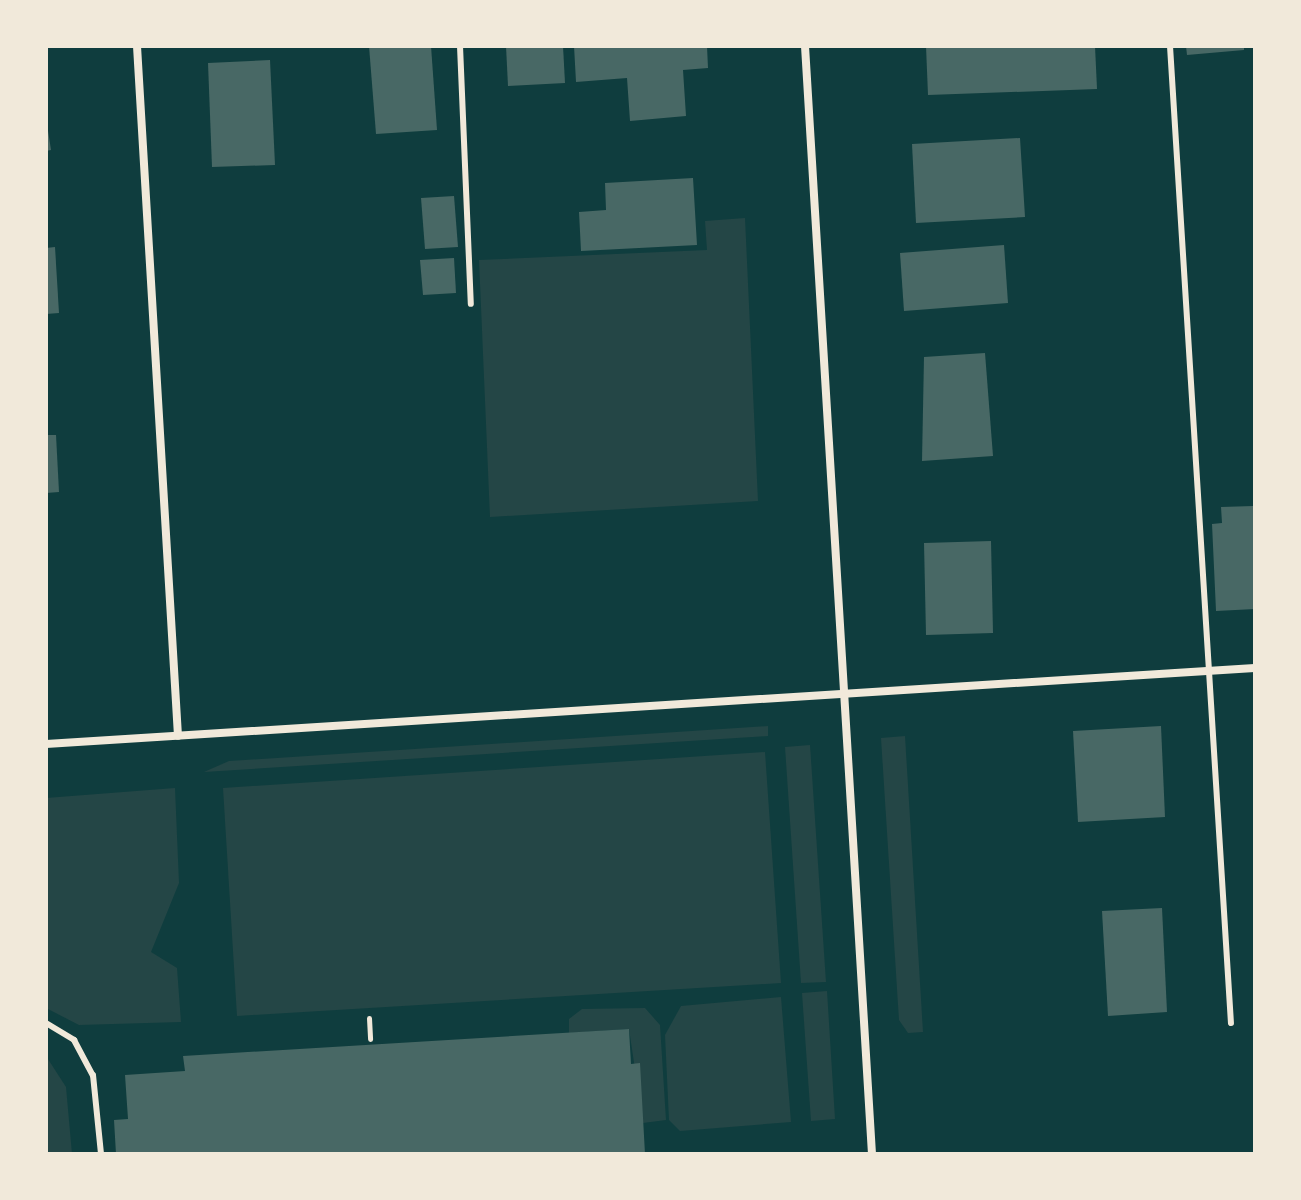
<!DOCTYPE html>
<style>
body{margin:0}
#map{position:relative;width:1301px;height:1200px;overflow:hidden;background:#0f3d3e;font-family:Mulish,sans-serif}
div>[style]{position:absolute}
.green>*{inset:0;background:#244646}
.building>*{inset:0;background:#486865}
.path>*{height:5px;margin:-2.5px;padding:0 2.5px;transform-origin:2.5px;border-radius:2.5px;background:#f1e9da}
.service>*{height:6px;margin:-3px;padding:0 3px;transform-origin:3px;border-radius:3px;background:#f1e9da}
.minor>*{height:8px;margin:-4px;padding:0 4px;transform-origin:4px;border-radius:4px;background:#f1e9da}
span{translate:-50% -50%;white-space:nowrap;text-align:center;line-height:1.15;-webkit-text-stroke:7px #f1e9da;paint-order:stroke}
.frame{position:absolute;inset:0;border:48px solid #f1e9da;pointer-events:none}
</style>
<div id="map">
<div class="green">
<i style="clip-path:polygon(745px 218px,758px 501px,490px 517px,479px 260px,707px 250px,705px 221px)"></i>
<i style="clip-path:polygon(768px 726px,768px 736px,204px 772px,229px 761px)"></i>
<i style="clip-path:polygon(905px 736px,923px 1032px,908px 1033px,899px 1020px,881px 738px)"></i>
<i style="clip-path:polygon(810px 745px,826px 982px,801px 983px,785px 747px)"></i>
<i style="clip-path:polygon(765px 752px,781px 983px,237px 1016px,223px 788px)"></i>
<i style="clip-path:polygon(175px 788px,179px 883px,151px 952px,177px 968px,181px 1022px,79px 1025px,46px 1008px,46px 798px)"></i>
<i style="clip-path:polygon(827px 991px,835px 1119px,811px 1121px,802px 993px)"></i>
<i style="clip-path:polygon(781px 997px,791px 1122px,680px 1131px,669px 1120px,665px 1035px,681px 1006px)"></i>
<i style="clip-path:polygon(645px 1008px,660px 1025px,666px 1120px,643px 1123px,629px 1029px,569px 1033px,569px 1019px,582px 1009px)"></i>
<i style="clip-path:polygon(46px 1056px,66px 1087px,72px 1154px,46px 1154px)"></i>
</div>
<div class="building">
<i style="clip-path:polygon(369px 46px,431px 46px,437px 130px,376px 134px)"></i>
<i style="clip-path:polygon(506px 46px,563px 46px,565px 83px,508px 86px)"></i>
<i style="clip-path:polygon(574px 46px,707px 46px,708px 68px,683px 70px,686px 116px,630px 121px,627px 78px,576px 82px)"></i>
<i style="clip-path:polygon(926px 46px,1095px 46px,1097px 89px,928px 95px)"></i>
<i style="clip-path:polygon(1186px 46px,1244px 46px,1244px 50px,1187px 55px)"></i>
<i style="clip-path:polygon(270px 60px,275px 165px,212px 167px,208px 63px)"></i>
<i style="clip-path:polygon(46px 118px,51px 150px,46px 151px)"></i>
<i style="clip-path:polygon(1020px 138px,1025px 217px,916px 223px,912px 144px)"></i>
<i style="clip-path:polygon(693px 178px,697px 245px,581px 251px,579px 212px,606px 210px,605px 183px)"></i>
<i style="clip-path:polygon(454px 196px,458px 247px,425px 249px,421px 198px)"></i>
<i style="clip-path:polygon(1004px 245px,1008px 303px,904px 311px,900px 253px)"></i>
<i style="clip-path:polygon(55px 247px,59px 313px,46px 314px,46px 248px)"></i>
<i style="clip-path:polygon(454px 258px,456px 293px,423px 295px,420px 260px)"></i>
<i style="clip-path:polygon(985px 353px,993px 456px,922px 461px,924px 357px)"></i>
<i style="clip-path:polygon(46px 435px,56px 435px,59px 492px,46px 493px)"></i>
<i style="clip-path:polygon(1253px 506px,1255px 609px,1216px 611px,1212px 524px,1222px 523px,1221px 507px)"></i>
<i style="clip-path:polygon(991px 541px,993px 633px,926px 635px,924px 543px)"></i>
<i style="clip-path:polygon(1161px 726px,1165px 817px,1078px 822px,1073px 731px)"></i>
<i style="clip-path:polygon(1162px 908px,1167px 1012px,1108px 1016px,1102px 911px)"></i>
<i style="clip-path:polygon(629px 1029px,631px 1064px,640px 1063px,645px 1154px,116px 1154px,114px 1120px,128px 1119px,125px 1075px,185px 1071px,183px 1056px)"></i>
</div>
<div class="path">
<i style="left:369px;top:1018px;width:21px;rotate:87deg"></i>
</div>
<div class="service">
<i style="left:460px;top:46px;width:258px;rotate:87.6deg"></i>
<i style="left:1170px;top:46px;width:979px;rotate:86.43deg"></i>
<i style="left:46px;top:1023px;width:33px;rotate:31deg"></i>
<i style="left:74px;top:1040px;width:40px;rotate:62deg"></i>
<i style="left:93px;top:1075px;width:79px;rotate:84.2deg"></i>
</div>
<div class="minor">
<i style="left:137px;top:46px;width:691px;rotate:86.6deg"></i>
<i style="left:805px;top:46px;width:1110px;rotate:86.54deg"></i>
<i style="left:46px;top:744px;width:1211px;rotate:-3.6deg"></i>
</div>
<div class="frame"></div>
</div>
